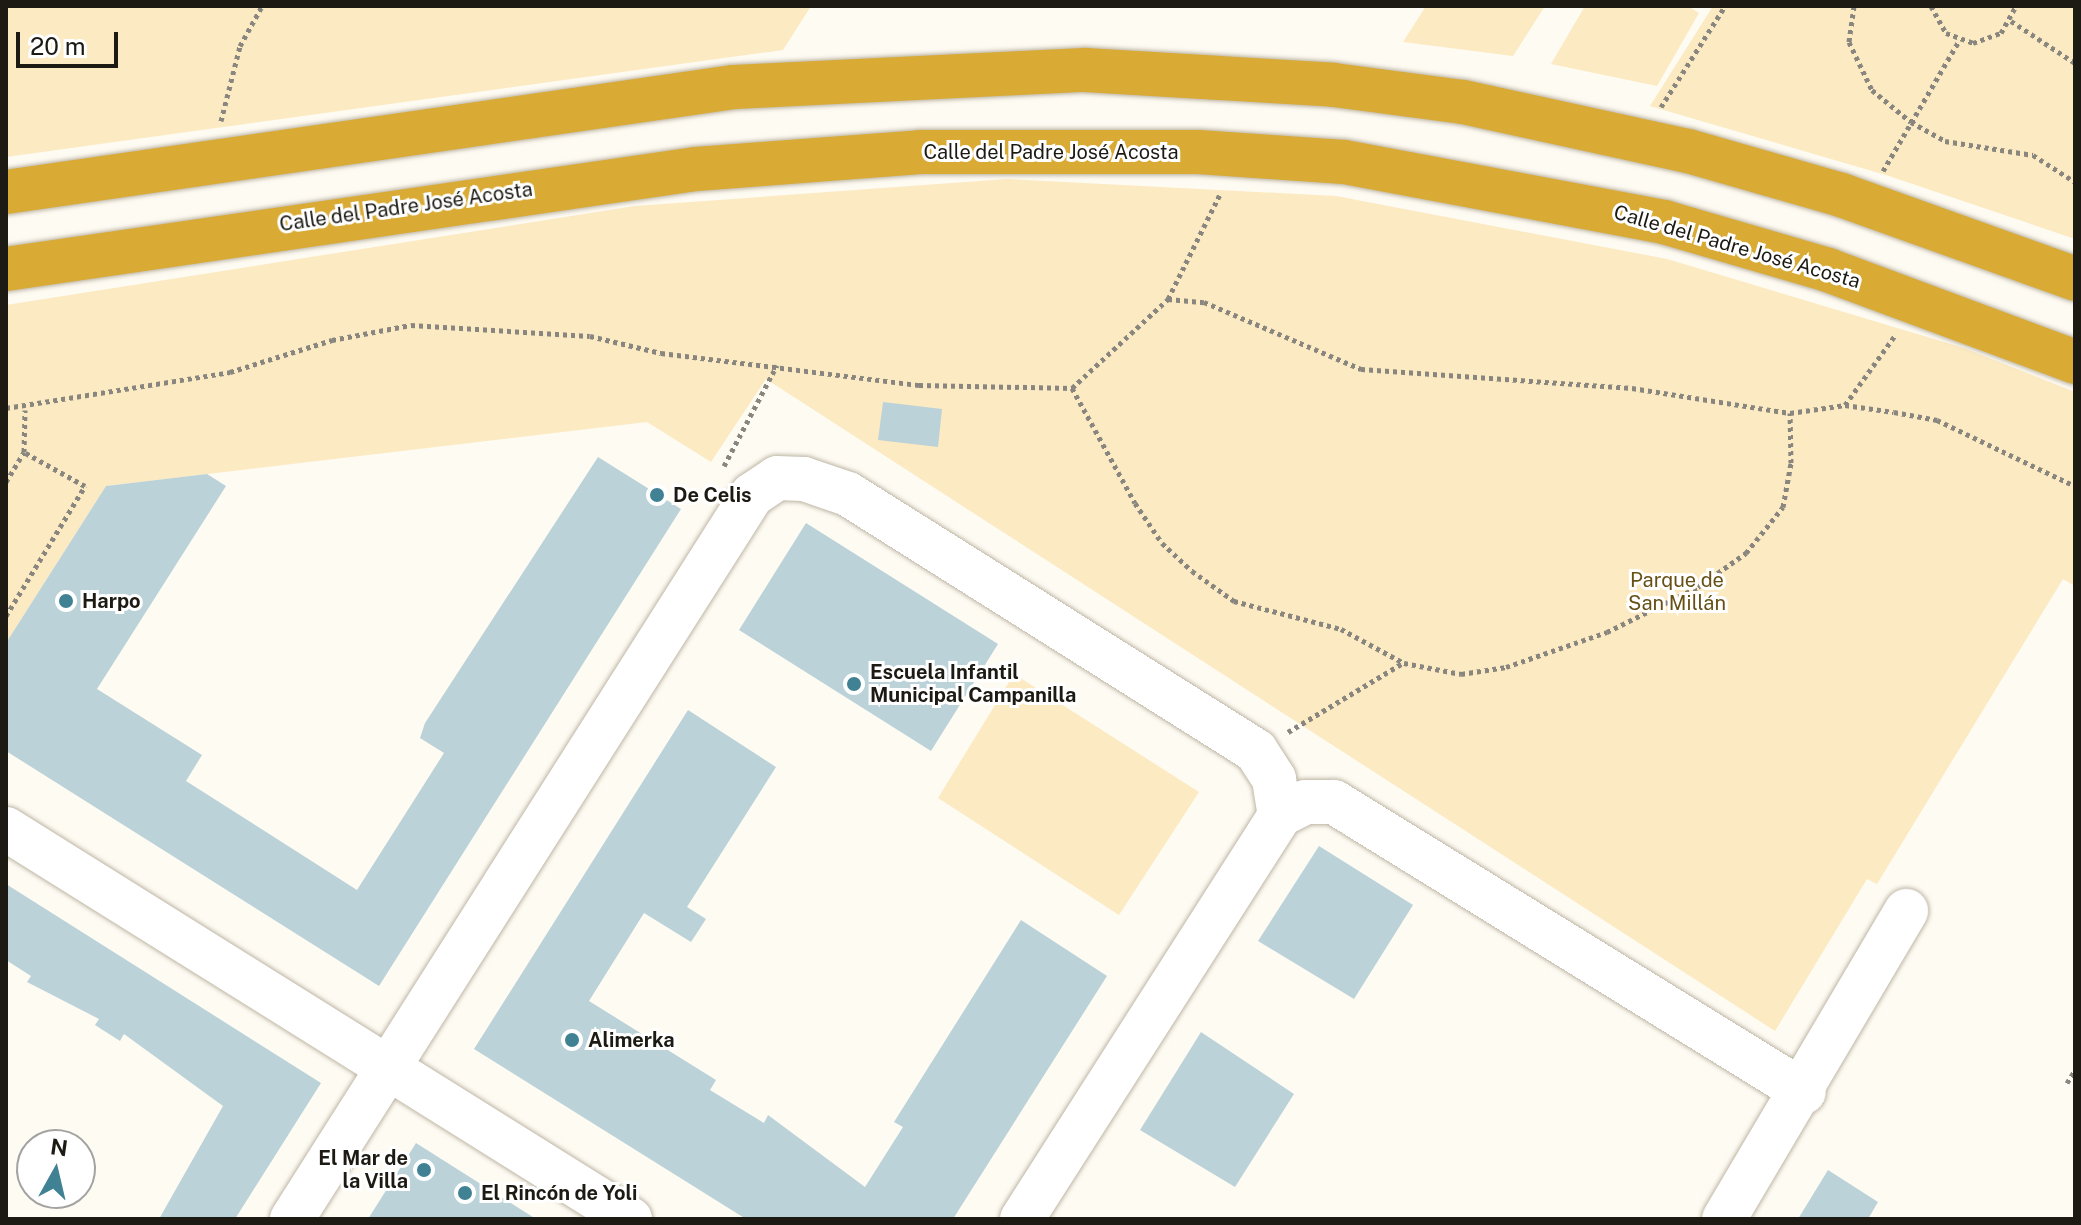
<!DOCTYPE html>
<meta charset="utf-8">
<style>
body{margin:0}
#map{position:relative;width:2081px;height:1225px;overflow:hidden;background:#fefbf3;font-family:"Public Sans",sans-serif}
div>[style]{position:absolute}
.green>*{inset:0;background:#fceac2}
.building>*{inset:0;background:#bcd2d9}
.path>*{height:5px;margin-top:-2.5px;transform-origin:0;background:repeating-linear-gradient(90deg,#88867e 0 4px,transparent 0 8px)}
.roads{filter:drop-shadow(0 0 2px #beb6a5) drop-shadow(0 0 2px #beb6a5)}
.minor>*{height:44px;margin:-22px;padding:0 22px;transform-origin:22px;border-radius:22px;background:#fff}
.highway>*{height:44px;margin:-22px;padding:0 22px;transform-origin:22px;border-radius:22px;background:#d9ab35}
.dots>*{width:22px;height:22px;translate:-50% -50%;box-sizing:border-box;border:4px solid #fff;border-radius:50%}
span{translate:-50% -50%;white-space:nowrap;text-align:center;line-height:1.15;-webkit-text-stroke:6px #fff;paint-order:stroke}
.street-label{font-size:20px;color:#1c1a13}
.poi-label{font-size:20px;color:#1c1a13;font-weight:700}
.left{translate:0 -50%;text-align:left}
.right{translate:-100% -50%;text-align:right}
.park-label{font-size:20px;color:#675015}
.frame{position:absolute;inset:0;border:8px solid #1c1a13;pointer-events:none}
.north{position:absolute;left:16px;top:1129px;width:80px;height:80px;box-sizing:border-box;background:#fff;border:2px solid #a4a3a1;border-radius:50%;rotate:8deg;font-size:22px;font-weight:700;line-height:32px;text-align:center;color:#1c1a13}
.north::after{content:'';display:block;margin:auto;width:28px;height:36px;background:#408293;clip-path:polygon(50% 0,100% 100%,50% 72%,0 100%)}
.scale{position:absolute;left:16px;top:32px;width:102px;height:36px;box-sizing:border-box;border:4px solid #1c1a13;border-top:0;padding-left:10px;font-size:24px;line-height:28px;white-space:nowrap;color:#1c1a13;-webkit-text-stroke:6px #fff;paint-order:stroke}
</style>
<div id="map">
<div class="green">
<i style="clip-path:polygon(6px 6px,811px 6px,783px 50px,6px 157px)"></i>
<i style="clip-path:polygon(1426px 6px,1545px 6px,1513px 56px,1403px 42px)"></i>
<i style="clip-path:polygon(1585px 6px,1688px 6px,1699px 13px,1657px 86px,1551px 64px)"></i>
<i style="clip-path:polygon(1713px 6px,2075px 6px,2075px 239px,1889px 176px,1650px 106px)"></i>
<i style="clip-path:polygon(1007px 179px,1336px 196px,1667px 259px,1964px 348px,2075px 392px,2075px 586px,2063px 579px,1877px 884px,1867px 879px,1775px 1031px,766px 379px,711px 462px,647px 422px,106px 486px,6px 643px,6px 305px,635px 206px)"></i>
<i style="clip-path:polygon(1014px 674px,1199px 792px,1119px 915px,938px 798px)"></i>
</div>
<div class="building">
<i style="clip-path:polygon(883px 402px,942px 409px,938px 447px,878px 440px)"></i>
<i style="clip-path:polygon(598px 457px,681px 509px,379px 986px,6px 751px,6px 643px,106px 486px,207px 474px,226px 486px,97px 689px,202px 755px,186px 781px,357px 890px,444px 753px,420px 738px,425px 723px)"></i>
<i style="clip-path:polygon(806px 523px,998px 644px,931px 751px,739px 630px)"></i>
<i style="clip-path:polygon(688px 710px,776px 767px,687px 907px,706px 919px,691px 942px,644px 913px,589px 1001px,716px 1080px,710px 1090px,764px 1123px,768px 1115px,865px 1187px,903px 1127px,894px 1122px,1021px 920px,1107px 976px,953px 1219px,746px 1219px,474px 1049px)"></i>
<i style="clip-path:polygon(1319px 846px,1413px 905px,1354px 999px,1258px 941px)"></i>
<i style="clip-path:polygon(6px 884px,321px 1083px,235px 1219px,159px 1219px,223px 1106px,124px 1034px,120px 1041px,95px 1025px,99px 1019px,27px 982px,31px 976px,6px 960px)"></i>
<i style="clip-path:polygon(1201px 1032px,1294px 1094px,1235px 1187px,1140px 1130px)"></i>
<i style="clip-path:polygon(416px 1143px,536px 1219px,368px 1219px)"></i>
<i style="clip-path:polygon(1828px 1170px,1878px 1202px,1868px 1219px,1798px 1219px)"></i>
</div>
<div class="path">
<i style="left:1854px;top:6px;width:36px;rotate:98deg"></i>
<i style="left:1849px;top:42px;width:53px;rotate:64.4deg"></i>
<i style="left:1872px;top:90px;width:50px;rotate:39.4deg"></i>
<i style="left:1911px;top:122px;width:39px;rotate:29deg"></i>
<i style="left:1945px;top:141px;width:89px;rotate:9deg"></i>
<i style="left:2033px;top:155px;width:50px;rotate:32.7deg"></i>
<i style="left:1931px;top:6px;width:31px;rotate:61deg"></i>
<i style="left:1946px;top:33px;width:29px;rotate:20deg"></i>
<i style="left:1973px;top:43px;width:30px;rotate:-20deg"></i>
<i style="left:2001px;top:33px;width:31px;rotate:-61deg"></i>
<i style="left:2011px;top:21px;width:77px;rotate:33.3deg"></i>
<i style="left:1661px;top:107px;width:120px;rotate:-57.6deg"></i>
<i style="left:221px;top:121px;width:77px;rotate:-75.8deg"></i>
<i style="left:240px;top:46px;width:46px;rotate:-61.2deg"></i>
<i style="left:1883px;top:171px;width:151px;rotate:-59.7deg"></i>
<i style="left:1168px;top:299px;width:119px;rotate:-63.6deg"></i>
<i style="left:1072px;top:388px;width:131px;rotate:61.3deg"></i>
<i style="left:1135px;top:503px;width:48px;rotate:56deg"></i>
<i style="left:1162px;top:543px;width:41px;rotate:43deg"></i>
<i style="left:1192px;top:571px;width:52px;rotate:35.5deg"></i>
<i style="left:1234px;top:601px;width:111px;rotate:14.7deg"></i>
<i style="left:1341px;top:629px;width:72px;rotate:28.4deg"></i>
<i style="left:1404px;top:663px;width:58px;rotate:10.9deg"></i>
<i style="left:1461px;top:674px;width:46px;rotate:-8.8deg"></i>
<i style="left:1506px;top:667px;width:107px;rotate:-19.1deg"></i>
<i style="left:1607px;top:632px;width:102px;rotate:-26.3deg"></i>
<i style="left:1698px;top:587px;width:59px;rotate:-35.3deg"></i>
<i style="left:1746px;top:553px;width:59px;rotate:-51.2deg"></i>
<i style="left:1783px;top:507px;width:45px;rotate:-79.7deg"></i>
<i style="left:1791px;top:463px;width:50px;rotate:-91.1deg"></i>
<i style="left:1845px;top:405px;width:87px;rotate:-54.3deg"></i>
<i style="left:6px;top:408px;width:227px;rotate:-9.1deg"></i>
<i style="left:230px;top:372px;width:107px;rotate:-17.4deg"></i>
<i style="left:332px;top:340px;width:80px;rotate:-10.8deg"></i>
<i style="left:411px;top:325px;width:179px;rotate:3.5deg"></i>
<i style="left:590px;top:336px;width:73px;rotate:13.5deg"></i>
<i style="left:661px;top:353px;width:260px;rotate:7.1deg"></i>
<i style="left:919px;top:385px;width:153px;rotate:1.1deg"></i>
<i style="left:1072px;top:388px;width:131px;rotate:-42.8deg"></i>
<i style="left:1168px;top:299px;width:36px;rotate:5deg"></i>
<i style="left:1204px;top:302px;width:171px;rotate:23.1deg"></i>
<i style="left:1361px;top:369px;width:272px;rotate:4deg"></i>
<i style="left:1632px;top:388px;width:160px;rotate:9deg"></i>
<i style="left:1790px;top:413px;width:56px;rotate:-8.3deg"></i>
<i style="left:1845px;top:405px;width:49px;rotate:8.1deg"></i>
<i style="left:1894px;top:412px;width:44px;rotate:10.5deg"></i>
<i style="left:1937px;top:420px;width:153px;rotate:25.6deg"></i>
<i style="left:724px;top:466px;width:114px;rotate:-62.3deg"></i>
<i style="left:6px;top:482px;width:35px;rotate:-59deg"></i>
<i style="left:24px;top:452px;width:42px;rotate:-88.6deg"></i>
<i style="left:6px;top:616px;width:152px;rotate:-58.7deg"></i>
<i style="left:85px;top:486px;width:70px;rotate:-150.9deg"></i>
<i style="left:1288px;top:732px;width:134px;rotate:-31deg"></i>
<i style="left:2067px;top:1083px;width:15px;rotate:-58deg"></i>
</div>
<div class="roads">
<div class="minor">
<i style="left:6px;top:829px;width:736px;rotate:32.01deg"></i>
<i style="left:292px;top:1219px;width:858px;rotate:-57.57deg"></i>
<i style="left:752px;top:495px;width:30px;rotate:-34deg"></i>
<i style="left:777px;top:478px;width:27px;rotate:2deg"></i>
<i style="left:804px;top:479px;width:46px;rotate:18.8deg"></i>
<i style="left:848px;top:494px;width:482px;rotate:32.2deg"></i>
<i style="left:1256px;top:751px;width:33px;rotate:57deg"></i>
<i style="left:1274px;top:779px;width:36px;rotate:81deg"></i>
<i style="left:1022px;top:1219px;width:479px;rotate:-57.4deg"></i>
<i style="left:1280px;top:815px;width:28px;rotate:-27deg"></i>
<i style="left:1305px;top:802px;width:29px"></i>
<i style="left:1334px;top:802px;width:552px;rotate:31.68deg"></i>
<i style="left:1724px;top:1219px;width:358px;rotate:-59.4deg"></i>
</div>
<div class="highway">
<i style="left:6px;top:192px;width:736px;rotate:-8.21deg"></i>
<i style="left:734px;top:87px;width:351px;rotate:-2.8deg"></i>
<i style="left:1085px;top:70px;width:249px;rotate:3.4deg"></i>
<i style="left:1334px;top:85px;width:130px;rotate:7.5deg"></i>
<i style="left:1463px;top:102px;width:230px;rotate:12.3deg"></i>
<i style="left:1688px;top:151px;width:159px;rotate:16deg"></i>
<i style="left:1841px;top:195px;width:249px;rotate:19.7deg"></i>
<i style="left:6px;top:269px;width:697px;rotate:-8.25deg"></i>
<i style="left:696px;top:169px;width:225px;rotate:-4.3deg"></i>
<i style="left:920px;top:152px;width:278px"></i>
<i style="left:1198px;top:152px;width:146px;rotate:3.9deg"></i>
<i style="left:1344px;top:162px;width:326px;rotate:10.6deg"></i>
<i style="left:1664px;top:222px;width:171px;rotate:16.3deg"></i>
<i style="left:1828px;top:270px;width:264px;rotate:20.4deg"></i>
</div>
</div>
<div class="dots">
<i style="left:657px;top:495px;background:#408293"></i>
<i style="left:66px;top:601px;background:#408293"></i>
<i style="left:854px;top:684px;background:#408293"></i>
<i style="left:572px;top:1040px;background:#408293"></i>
<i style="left:424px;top:1170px;background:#408293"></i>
<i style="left:465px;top:1193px;background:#408293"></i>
</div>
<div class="street-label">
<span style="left:1051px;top:152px">Calle del Padre José Acosta</span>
<span style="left:406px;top:207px;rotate:-8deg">Calle del Padre José Acosta</span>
<span style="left:1737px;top:247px;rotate:16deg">Calle del Padre José Acosta</span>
</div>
<div class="poi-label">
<span class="left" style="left:673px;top:495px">De Celis</span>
<span class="left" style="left:82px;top:601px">Harpo</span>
<span class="left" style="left:870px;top:684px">Escuela Infantil<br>Municipal Campanilla</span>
<span class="left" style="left:588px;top:1040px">Alimerka</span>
<span class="right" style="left:408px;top:1170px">El Mar de<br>la Villa</span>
<span class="left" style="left:481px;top:1193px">El Rincón de Yoli</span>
</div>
<div class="park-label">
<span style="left:1677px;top:592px">Parque de<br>San Millán</span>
</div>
<div class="frame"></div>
<div class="north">N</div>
<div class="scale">20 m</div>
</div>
